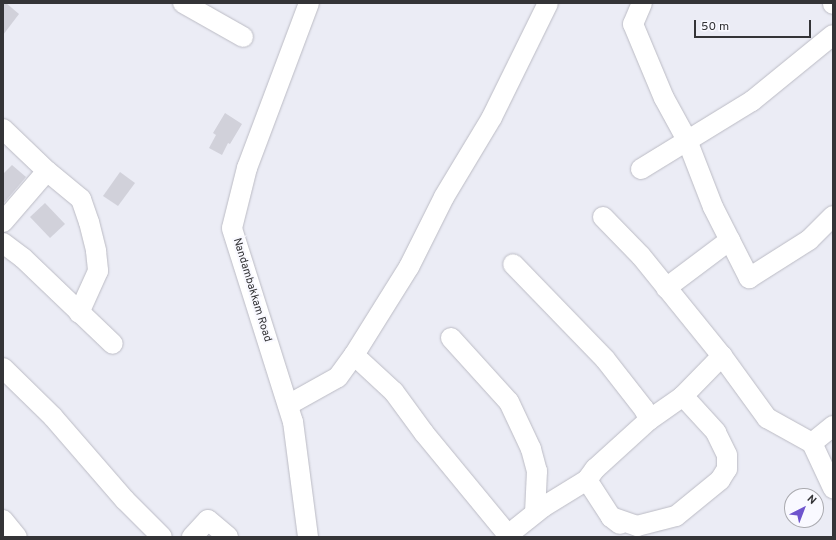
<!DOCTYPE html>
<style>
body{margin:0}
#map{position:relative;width:836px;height:540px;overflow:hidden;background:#ebecf5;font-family:Overpass,sans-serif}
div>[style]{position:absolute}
.building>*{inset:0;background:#d1d1da}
.roads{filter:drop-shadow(0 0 1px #bbbbc4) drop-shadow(0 0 1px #bbbbc4)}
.minor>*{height:20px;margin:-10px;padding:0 10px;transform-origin:10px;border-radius:10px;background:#fff}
span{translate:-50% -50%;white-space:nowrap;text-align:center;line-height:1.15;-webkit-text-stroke:4px #f9f9ff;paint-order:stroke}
.street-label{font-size:11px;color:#343437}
.frame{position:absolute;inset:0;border:4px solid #343437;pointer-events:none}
.north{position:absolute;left:784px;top:488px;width:40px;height:40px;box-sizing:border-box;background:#f9f9ff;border:1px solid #aaaaaf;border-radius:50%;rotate:42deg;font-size:11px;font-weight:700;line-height:16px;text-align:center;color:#343437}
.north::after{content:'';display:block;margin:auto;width:14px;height:18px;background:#6e54cd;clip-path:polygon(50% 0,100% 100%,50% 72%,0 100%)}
.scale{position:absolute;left:694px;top:20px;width:117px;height:18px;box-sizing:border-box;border:2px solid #343437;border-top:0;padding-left:5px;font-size:12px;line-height:14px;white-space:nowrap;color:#343437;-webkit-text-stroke:3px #f9f9ff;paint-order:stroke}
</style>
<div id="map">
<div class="building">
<i style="clip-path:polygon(3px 3px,6px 3px,19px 14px,3px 35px)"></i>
<i style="clip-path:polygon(225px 113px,242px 124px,230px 144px,228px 143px,222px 155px,209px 148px,216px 135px,213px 133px)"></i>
<i style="clip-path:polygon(12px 165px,26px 177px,3px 204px,3px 174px)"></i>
<i style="clip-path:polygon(120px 172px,135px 183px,118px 206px,103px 196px)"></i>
<i style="clip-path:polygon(45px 203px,65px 224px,50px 238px,30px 217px)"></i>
</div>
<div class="roads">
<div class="minor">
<i style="left:183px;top:3px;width:69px;rotate:29.5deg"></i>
<i style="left:642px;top:3px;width:23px;rotate:113deg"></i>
<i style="left:633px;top:24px;width:80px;rotate:67.3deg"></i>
<i style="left:664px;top:98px;width:48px;rotate:61.3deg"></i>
<i style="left:687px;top:140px;width:72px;rotate:68.8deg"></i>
<i style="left:713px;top:207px;width:80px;rotate:63.1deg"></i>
<i style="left:749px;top:278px;width:71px;rotate:-32.3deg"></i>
<i style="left:809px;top:240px;width:34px;rotate:-45deg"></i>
<i style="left:833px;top:3px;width:1px;rotate:90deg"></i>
<i style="left:3px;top:129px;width:61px;rotate:43.7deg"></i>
<i style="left:47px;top:171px;width:44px;rotate:39.5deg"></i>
<i style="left:81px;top:199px;width:24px;rotate:71deg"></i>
<i style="left:89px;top:222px;width:30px;rotate:76deg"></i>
<i style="left:96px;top:251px;width:20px;rotate:84deg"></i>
<i style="left:98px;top:271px;width:46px;rotate:114.3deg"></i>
<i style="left:641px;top:169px;width:130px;rotate:-31.5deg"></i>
<i style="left:752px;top:101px;width:104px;rotate:-39.2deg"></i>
<i style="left:603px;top:217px;width:54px;rotate:45.7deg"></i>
<i style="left:641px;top:256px;width:129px;rotate:51deg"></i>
<i style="left:722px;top:356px;width:77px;rotate:54deg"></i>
<i style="left:767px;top:418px;width:51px;rotate:29.1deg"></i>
<i style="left:812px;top:443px;width:27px;rotate:-39deg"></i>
<i style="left:3px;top:222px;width:67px;rotate:-49.2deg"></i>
<i style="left:3px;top:243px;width:25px;rotate:37deg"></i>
<i style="left:23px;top:258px;width:124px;rotate:43.7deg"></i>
<i style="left:666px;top:288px;width:80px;rotate:-36.9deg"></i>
<i style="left:451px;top:338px;width:86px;rotate:47.8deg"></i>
<i style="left:509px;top:402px;width:52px;rotate:64.9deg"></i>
<i style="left:531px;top:449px;width:23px;rotate:75deg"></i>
<i style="left:537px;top:471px;width:42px;rotate:92.7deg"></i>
<i style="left:354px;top:355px;width:54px;rotate:42.8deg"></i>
<i style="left:394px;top:392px;width:51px;rotate:53.8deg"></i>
<i style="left:424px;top:433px;width:132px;rotate:50.5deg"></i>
<i style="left:508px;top:535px;width:2px;rotate:117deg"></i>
<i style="left:3px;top:368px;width:70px;rotate:44.4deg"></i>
<i style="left:53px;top:417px;width:110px;rotate:49.1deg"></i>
<i style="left:125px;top:500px;width:52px;rotate:45deg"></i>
<i style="left:288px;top:405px;width:57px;rotate:-29.2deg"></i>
<i style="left:338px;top:377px;width:27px;rotate:-54deg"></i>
<i style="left:354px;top:355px;width:104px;rotate:-58deg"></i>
<i style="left:409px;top:267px;width:78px;rotate:-63.4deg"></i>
<i style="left:444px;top:197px;width:93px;rotate:-59deg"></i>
<i style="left:492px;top:117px;width:127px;rotate:-63.8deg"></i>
<i style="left:649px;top:420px;width:39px;rotate:-35deg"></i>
<i style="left:681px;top:398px;width:59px;rotate:-45.7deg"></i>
<i style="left:812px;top:443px;width:50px;rotate:65deg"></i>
<i style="left:587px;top:480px;width:44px;rotate:57deg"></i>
<i style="left:611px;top:517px;width:11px;rotate:38deg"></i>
<i style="left:611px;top:517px;width:28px;rotate:19deg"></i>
<i style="left:637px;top:526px;width:40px;rotate:-14.4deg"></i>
<i style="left:676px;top:516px;width:57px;rotate:-39.3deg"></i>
<i style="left:720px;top:480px;width:13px;rotate:-58deg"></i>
<i style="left:727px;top:469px;width:14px;rotate:-90deg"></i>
<i style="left:727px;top:455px;width:25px;rotate:-116deg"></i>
<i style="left:716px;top:432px;width:49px;rotate:-132.5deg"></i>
<i style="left:3px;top:520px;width:22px;rotate:51deg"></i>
<i style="left:508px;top:535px;width:45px;rotate:-38.7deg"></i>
<i style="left:543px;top:507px;width:52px;rotate:-31.5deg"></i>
<i style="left:587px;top:480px;width:14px;rotate:-54deg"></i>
<i style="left:595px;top:469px;width:73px;rotate:-42.2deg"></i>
<i style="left:649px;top:420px;width:12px;rotate:-114deg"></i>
<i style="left:644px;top:409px;width:63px;rotate:-128deg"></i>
<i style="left:605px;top:359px;width:132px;rotate:-134.1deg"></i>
<i style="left:192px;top:537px;width:23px;rotate:-47deg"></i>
<i style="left:208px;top:520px;width:26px;rotate:40deg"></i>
<i style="left:308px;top:537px;width:116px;rotate:-97.4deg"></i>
<i style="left:293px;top:422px;width:203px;rotate:-107.5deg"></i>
<i style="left:232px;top:228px;width:62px;rotate:-76deg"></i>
<i style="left:247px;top:168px;width:176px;rotate:-69.4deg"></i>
</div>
</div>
<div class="street-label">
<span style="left:252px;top:290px;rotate:73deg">Nandambakkam Road</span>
</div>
<div class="frame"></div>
<div class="north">N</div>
<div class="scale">50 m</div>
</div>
